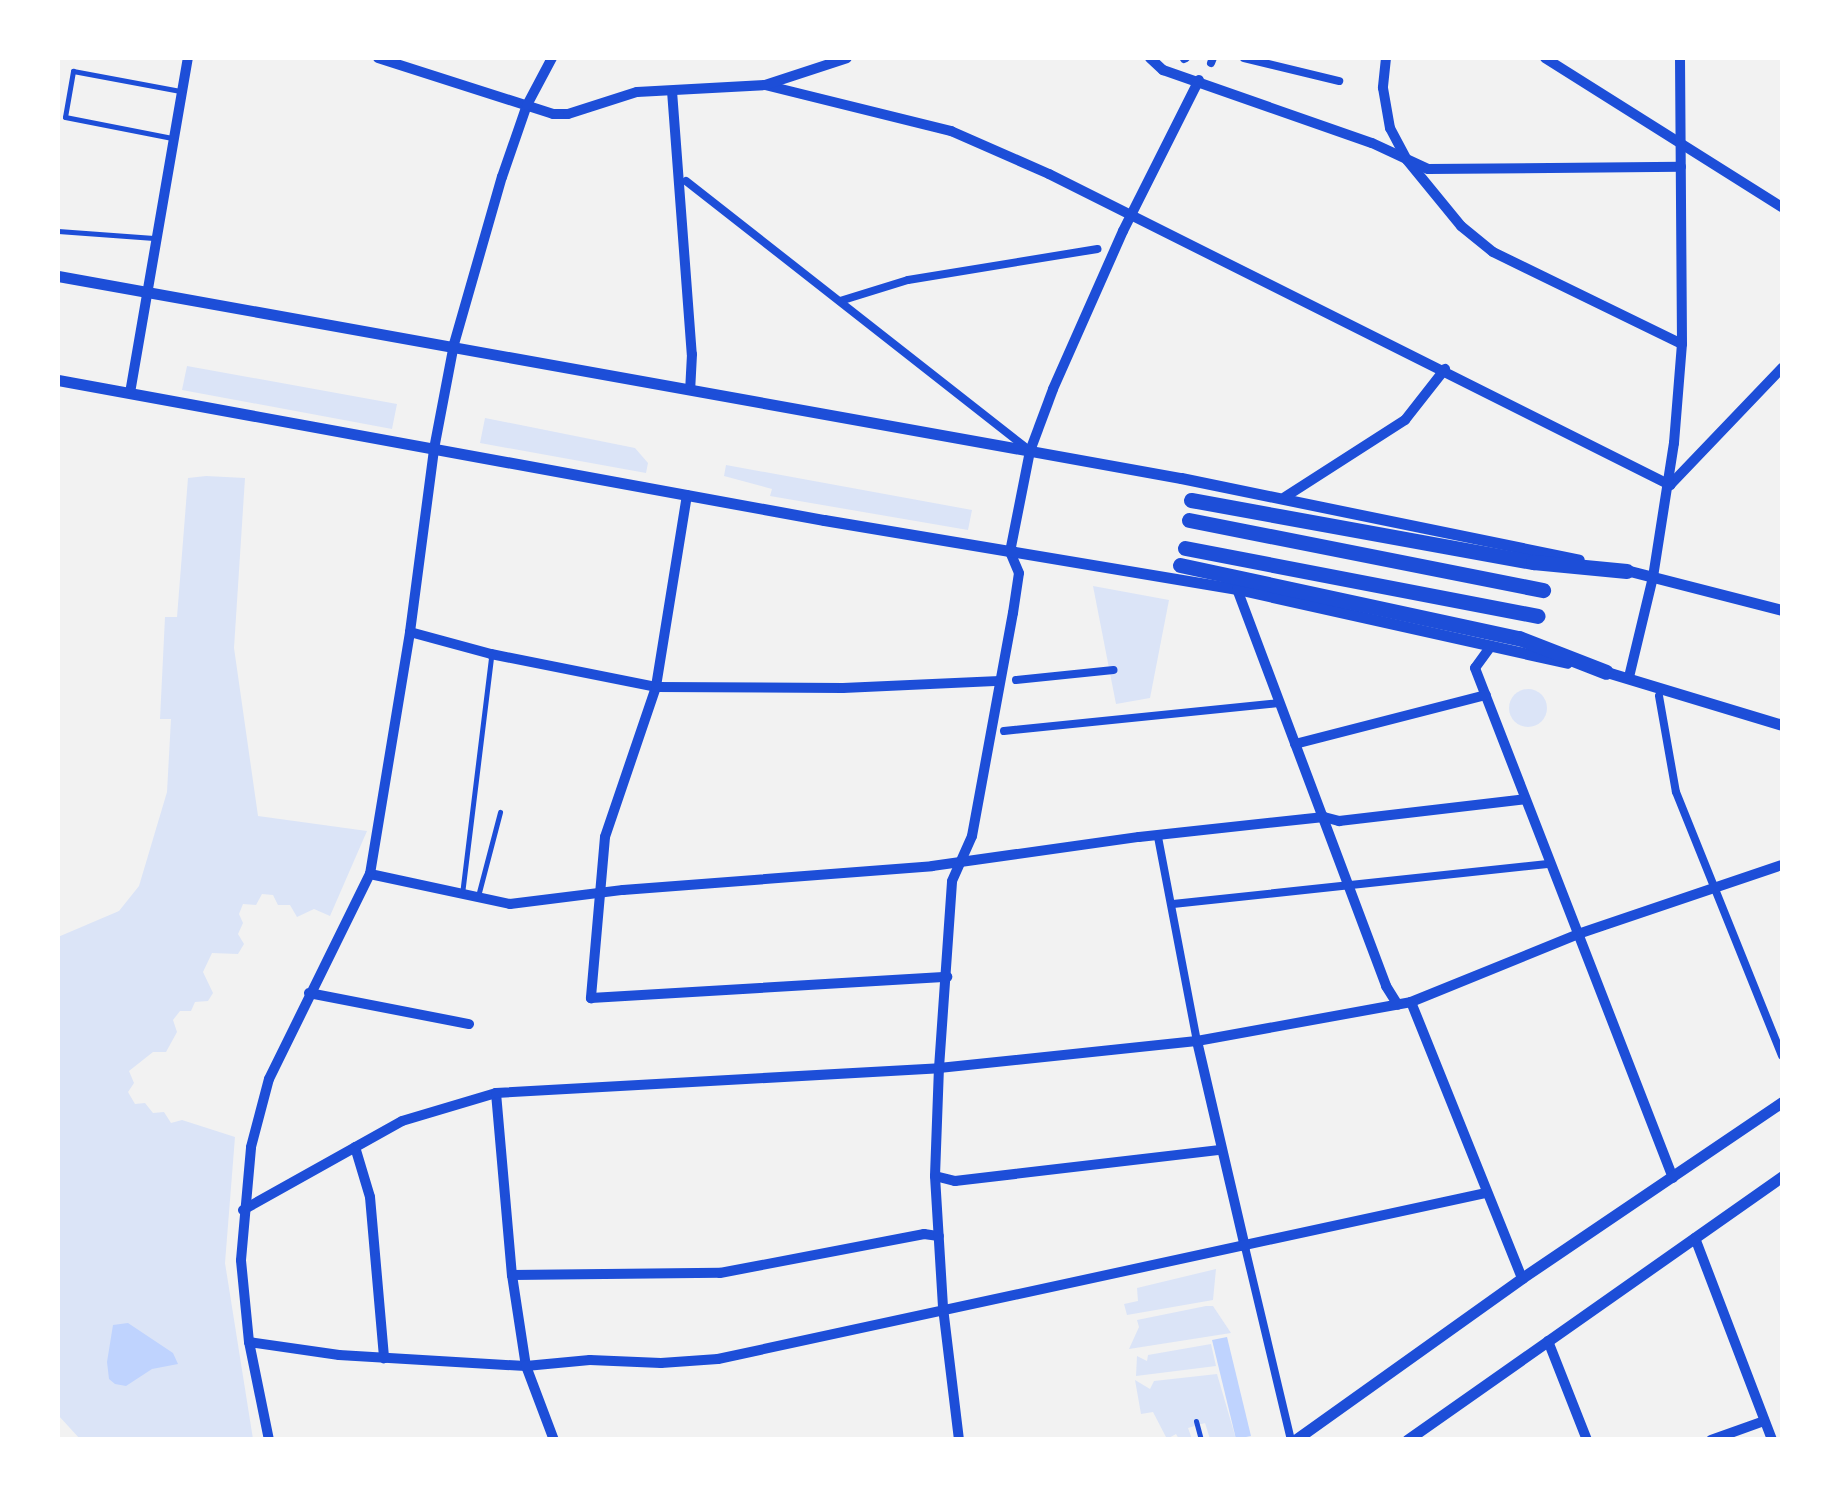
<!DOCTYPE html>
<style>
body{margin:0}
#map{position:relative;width:1840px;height:1497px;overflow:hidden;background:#f2f2f2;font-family:Roboto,sans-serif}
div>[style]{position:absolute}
.green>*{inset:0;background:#dbe4f7}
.round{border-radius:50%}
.water>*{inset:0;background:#bfd3fe}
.service>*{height:5px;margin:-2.5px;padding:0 2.5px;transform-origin:2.5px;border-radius:2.5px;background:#1d4ed8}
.pedestrian>*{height:8px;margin:-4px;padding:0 4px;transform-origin:4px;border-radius:4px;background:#1d4ed8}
.minor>*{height:10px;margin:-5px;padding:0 5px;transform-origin:5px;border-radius:5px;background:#1d4ed8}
.tertiary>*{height:11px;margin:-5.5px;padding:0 5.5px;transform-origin:5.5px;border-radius:5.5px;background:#1d4ed8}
.trunk>*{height:15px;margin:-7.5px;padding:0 7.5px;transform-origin:7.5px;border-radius:7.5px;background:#1d4ed8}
span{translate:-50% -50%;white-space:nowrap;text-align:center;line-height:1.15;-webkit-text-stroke:9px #fff;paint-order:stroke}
.frame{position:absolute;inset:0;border:60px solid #fff;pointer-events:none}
</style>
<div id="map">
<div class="green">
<i style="clip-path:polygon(187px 366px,397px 404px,392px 429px,182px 390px)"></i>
<i style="clip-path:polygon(485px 418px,635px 448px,648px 463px,646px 473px,480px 443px)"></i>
<i style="clip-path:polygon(726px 465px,972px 510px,968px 530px,770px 496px,772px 489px,724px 476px)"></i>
<i style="clip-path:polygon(206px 476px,245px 478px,234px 648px,258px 816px,367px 831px,330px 916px,314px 909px,297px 917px,290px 905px,278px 905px,273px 895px,262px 894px,256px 905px,243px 904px,239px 914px,243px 923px,238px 934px,244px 944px,238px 954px,212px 953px,203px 972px,213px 993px,208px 1001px,195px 1002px,191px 1011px,180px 1011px,173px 1020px,177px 1032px,166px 1052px,153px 1052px,129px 1071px,134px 1083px,128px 1092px,135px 1104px,145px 1103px,153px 1113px,164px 1112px,171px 1123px,182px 1120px,235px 1137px,225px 1263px,253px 1439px,80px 1439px,58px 1415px,58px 937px,119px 911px,139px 886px,167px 792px,171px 719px,160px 719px,165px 617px,177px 617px,188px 478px)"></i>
<i style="clip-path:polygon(1093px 586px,1169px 600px,1150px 698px,1116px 704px)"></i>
<i class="round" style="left:1509px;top:689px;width:38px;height:38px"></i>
<i style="clip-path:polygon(1216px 1269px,1213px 1300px,1127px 1315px,1124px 1304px,1138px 1301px,1137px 1288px)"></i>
<i style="clip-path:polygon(1206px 1306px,1213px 1306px,1231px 1333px,1129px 1349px,1139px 1327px,1137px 1320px)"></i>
<i style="clip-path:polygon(1211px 1344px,1216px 1366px,1136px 1376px,1137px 1356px,1147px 1361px,1148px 1355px)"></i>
<i style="clip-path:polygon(1217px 1374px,1236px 1439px,1210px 1439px,1205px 1423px,1188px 1428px,1192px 1439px,1179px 1439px,1176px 1434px,1167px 1439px,1153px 1412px,1141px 1414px,1135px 1380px,1150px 1389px,1154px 1381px)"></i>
</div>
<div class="water">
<i style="clip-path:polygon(128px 1323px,173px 1353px,178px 1364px,152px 1369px,126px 1386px,115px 1384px,109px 1379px,107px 1362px,113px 1325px)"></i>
<i style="clip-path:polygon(1227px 1337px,1251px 1436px,1236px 1439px,1212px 1340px)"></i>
</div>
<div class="service">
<i style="left:172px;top:138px;width:109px;rotate:-168.9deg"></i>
<i style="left:65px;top:117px;width:47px;rotate:-80.1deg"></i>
<i style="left:73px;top:71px;width:109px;rotate:10.6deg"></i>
<i style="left:58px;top:231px;width:96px;rotate:4.2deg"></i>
<i style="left:462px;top:894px;width:239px;rotate:-83deg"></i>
<i style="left:478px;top:896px;width:87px;rotate:-75.3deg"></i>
<i style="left:1196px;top:1421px;width:20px;rotate:75deg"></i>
</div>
<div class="pedestrian">
<i style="left:1244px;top:58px;width:98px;rotate:13.6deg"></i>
<i style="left:1184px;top:59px;width:2px;rotate:-27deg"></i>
<i style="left:1211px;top:63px;width:5px;rotate:-68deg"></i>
<i style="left:686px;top:181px;width:431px;rotate:38.1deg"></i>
<i style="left:840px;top:301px;width:71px;rotate:-17.2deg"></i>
<i style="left:908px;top:280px;width:192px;rotate:-9.3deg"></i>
<i style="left:1016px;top:680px;width:98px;rotate:-5.9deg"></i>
<i style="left:1659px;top:696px;width:97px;rotate:80deg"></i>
<i style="left:1676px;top:792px;width:284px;rotate:68.1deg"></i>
<i style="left:1004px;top:731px;width:276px;rotate:-5.8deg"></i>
<i style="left:1158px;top:837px;width:208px;rotate:79.2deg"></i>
<i style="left:1173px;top:904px;width:379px;rotate:-6.1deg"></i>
<i style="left:1245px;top:1247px;width:198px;rotate:76.6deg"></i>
</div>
<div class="minor">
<i style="left:378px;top:58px;width:184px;rotate:17.7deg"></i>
<i style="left:553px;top:114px;width:15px"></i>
<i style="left:568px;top:114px;width:72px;rotate:-17.7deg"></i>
<i style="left:637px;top:92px;width:128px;rotate:-3.1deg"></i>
<i style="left:765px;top:85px;width:192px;rotate:13.9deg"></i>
<i style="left:951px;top:131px;width:107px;rotate:23.7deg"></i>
<i style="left:1049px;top:174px;width:695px;rotate:26.6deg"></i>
<i style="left:1150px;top:58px;width:18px;rotate:43deg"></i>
<i style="left:1163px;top:70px;width:221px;rotate:19.3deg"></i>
<i style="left:1372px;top:143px;width:62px;rotate:24.9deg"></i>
<i style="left:1428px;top:169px;width:253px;rotate:-0.5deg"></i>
<i style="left:1386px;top:58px;width:30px;rotate:96deg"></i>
<i style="left:1383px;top:88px;width:41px;rotate:80.1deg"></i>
<i style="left:1390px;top:128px;width:36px;rotate:62deg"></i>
<i style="left:1407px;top:160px;width:85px;rotate:50.7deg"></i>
<i style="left:1461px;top:226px;width:41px;rotate:39.1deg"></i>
<i style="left:1493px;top:252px;width:210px;rotate:26deg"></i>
<i style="left:1545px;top:58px;width:280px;rotate:32.2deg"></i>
<i style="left:765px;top:85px;width:86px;rotate:-18.2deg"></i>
<i style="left:672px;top:91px;width:264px;rotate:85.7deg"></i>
<i style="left:692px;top:354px;width:34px;rotate:93deg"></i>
<i style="left:130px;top:393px;width:340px;rotate:-80.2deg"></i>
<i style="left:1671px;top:484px;width:161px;rotate:-46.3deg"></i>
<i style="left:687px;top:495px;width:194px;rotate:99.2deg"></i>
<i style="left:656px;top:687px;width:158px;rotate:108.8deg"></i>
<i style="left:605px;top:837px;width:162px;rotate:95deg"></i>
<i style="left:591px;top:998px;width:357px;rotate:-3.4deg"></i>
<i style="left:1285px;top:497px;width:143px;rotate:-32.7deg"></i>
<i style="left:1405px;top:420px;width:65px;rotate:-51.9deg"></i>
<i style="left:1237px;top:589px;width:424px;rotate:69.4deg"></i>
<i style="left:1386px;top:986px;width:22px;rotate:58deg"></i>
<i style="left:410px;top:632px;width:84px;rotate:15.2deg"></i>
<i style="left:491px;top:654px;width:168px;rotate:11.3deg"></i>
<i style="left:656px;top:687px;width:187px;rotate:0.3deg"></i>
<i style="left:843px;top:688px;width:157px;rotate:-2.6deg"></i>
<i style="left:1491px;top:646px;width:27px;rotate:126deg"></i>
<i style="left:1475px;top:668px;width:547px;rotate:68.78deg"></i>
<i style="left:1629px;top:677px;width:103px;rotate:-76.5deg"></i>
<i style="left:1653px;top:577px;width:136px;rotate:-81.1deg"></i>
<i style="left:1674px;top:443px;width:99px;rotate:-85.4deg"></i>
<i style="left:1682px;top:344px;width:286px;rotate:-90.4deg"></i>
<i style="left:1295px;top:744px;width:197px;rotate:-14.4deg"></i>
<i style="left:370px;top:874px;width:143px;rotate:12.1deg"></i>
<i style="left:510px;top:904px;width:114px;rotate:-7.1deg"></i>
<i style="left:623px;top:890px;width:310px;rotate:-4.4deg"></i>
<i style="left:932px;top:866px;width:209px;rotate:-8deg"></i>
<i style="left:1139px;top:837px;width:186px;rotate:-6.2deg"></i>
<i style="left:1324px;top:817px;width:16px;rotate:15deg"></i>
<i style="left:1339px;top:821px;width:187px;rotate:-6.7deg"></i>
<i style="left:309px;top:993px;width:163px;rotate:11deg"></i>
<i style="left:1411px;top:1002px;width:297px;rotate:68.1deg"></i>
<i style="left:1197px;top:1041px;width:212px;rotate:76.9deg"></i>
<i style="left:496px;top:1093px;width:183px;rotate:85deg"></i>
<i style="left:512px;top:1275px;width:92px;rotate:81.3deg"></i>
<i style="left:526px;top:1366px;width:79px;rotate:69.3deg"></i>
<i style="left:355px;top:1147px;width:52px;rotate:73.3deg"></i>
<i style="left:370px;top:1197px;width:162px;rotate:85deg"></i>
<i style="left:935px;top:1176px;width:21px;rotate:14deg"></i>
<i style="left:955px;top:1181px;width:267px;rotate:-6.7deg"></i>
<i style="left:243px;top:1210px;width:182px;rotate:-29.2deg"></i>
<i style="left:402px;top:1121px;width:98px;rotate:-16.6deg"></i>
<i style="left:496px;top:1093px;width:444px;rotate:-3.2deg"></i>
<i style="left:939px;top:1068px;width:259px;rotate:-6deg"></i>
<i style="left:1197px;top:1041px;width:218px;rotate:-10.3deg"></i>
<i style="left:1411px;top:1002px;width:183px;rotate:-22.1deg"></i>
<i style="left:1581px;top:933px;width:212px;rotate:-18.7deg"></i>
<i style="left:1695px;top:1238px;width:216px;rotate:69.1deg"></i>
<i style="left:512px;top:1275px;width:208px;rotate:-0.6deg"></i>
<i style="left:720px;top:1273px;width:208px;rotate:-10.8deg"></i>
<i style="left:924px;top:1234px;width:15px;rotate:8deg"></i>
<i style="left:1548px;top:1341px;width:106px;rotate:68.5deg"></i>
<i style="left:249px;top:1342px;width:91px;rotate:8.2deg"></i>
<i style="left:339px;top:1355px;width:187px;rotate:3.4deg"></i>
<i style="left:526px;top:1366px;width:64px;rotate:-5.4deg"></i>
<i style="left:590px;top:1360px;width:71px;rotate:2.4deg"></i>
<i style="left:661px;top:1363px;width:57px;rotate:-4deg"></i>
<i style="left:718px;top:1359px;width:786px;rotate:-12.2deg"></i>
<i style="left:269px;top:1440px;width:100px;rotate:-101.5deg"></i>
<i style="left:249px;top:1342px;width:82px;rotate:-95.6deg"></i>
<i style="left:241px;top:1260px;width:113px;rotate:-84.9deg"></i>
<i style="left:251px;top:1147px;width:70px;rotate:-75.2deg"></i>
<i style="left:269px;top:1079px;width:229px;rotate:-63.8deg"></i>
<i style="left:370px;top:874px;width:245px;rotate:-80.6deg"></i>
<i style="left:410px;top:632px;width:185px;rotate:-82.5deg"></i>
<i style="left:434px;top:449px;width:107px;rotate:-79.2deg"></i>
<i style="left:454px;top:344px;width:174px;rotate:-74deg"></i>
<i style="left:502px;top:177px;width:76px;rotate:-70.9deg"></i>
<i style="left:527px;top:105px;width:53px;rotate:-62deg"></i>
<i style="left:959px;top:1440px;width:134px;rotate:-96.9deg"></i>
<i style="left:943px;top:1307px;width:131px;rotate:-93.5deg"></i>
<i style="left:935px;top:1176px;width:108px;rotate:-87.9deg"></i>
<i style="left:939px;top:1068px;width:187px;rotate:-86deg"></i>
<i style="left:952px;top:881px;width:49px;rotate:-66deg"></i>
<i style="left:972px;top:836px;width:227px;rotate:-79.6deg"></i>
<i style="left:1013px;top:613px;width:40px;rotate:-81.5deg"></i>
<i style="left:1019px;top:573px;width:23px;rotate:-113deg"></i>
<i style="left:1010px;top:552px;width:103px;rotate:-78.8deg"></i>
<i style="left:1030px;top:451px;width:66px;rotate:-69.6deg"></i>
<i style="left:1053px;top:389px;width:173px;rotate:-66.1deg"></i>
<i style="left:1123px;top:231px;width:169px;rotate:-63.3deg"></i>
<i style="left:1711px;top:1440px;width:56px;rotate:-19.7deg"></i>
</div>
<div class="tertiary">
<i style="left:58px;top:276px;width:1141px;rotate:10.2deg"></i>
<i style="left:1181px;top:478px;width:406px;rotate:11.6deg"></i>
<i style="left:58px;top:380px;width:779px;rotate:10.36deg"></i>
<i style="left:824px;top:520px;width:419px;rotate:9.5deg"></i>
<i style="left:1237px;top:589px;width:338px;rotate:12.6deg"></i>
<i style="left:1622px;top:569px;width:165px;rotate:14.4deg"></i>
<i style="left:1600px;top:670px;width:190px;rotate:16.8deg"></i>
<i style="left:1295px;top:1440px;width:279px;rotate:-35.5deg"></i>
<i style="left:1522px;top:1278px;width:314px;rotate:-34.1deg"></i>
<i style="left:1407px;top:1440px;width:459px;rotate:-35.1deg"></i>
</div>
<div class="trunk">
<i style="left:1191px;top:500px;width:348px;rotate:10.3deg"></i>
<i style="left:1533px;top:562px;width:94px;rotate:5.5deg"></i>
<i style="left:1189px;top:520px;width:361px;rotate:11.2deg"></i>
<i style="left:1185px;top:548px;width:359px;rotate:10.9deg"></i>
<i style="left:1180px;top:565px;width:347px;rotate:12.2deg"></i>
<i style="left:1519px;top:638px;width:93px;rotate:21.3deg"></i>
</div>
<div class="frame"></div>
</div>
